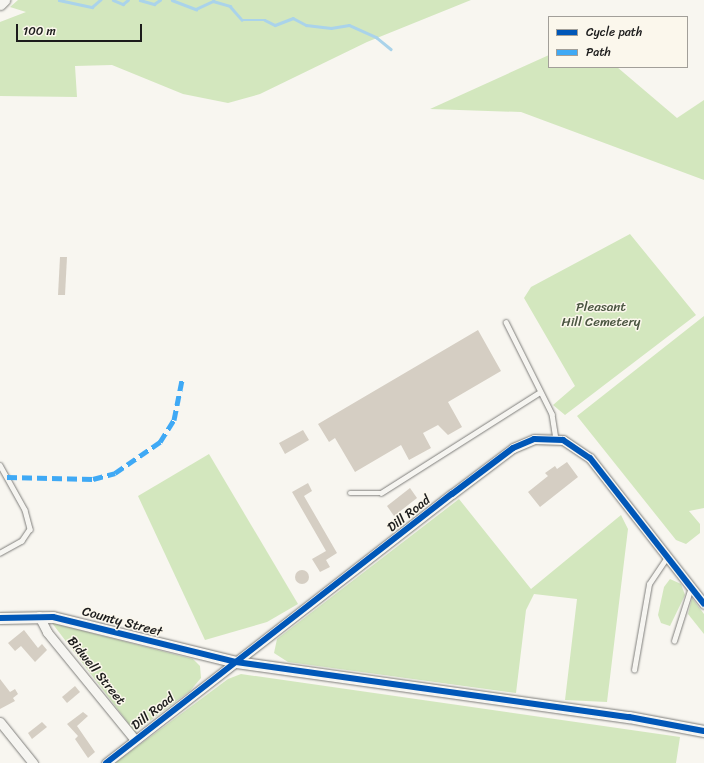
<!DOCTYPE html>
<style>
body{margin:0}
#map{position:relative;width:704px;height:763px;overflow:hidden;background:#f8f6f0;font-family:Sriracha,sans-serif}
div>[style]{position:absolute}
.green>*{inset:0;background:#d3e7be}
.stream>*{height:2.5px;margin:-1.25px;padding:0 1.25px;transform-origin:1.25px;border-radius:1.25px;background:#aad3ea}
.building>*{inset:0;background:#d5cec3}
.round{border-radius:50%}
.roads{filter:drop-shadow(0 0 1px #7f7e7b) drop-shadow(0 0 1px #7f7e7b)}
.service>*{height:4.5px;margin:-2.25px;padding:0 2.25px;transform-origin:2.25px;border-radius:2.25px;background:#f6f5f1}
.minor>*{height:9px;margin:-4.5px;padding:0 4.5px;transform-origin:4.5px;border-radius:4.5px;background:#f6f5f1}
.tertiary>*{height:11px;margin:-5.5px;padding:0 5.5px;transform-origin:5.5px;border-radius:5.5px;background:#f6f5f1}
.quiet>*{height:5px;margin-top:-2.5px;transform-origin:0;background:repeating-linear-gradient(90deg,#3fa9f5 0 10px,transparent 0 15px)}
.cycleway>*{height:6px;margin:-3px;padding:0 3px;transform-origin:3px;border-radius:3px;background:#0057b8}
span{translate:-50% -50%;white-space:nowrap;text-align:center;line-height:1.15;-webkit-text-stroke:3px #fbf7ec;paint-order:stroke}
.park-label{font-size:13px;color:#4a5541}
.street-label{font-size:13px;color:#1c1c1c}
.legend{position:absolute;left:548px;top:16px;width:140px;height:52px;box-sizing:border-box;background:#fbf7ec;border:1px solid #a29f99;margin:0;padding:5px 7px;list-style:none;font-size:12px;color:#1c1c1c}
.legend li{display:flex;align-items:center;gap:8px;height:20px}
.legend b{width:20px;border:1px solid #a29f99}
.scale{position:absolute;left:16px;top:24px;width:126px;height:18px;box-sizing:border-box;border:2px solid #1c1c1c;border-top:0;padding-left:5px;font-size:12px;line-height:14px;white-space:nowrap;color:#1c1c1c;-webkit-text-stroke:3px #fbf7ec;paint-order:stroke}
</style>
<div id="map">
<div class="green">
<i style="clip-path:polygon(18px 0,471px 0,367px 42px,260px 94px,228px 103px,183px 94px,112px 65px,75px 66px,77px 97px,0 96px,0 22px,26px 12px,10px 7px)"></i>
<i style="clip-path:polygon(549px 55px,549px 67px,617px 67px,677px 118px,704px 100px,704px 180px,521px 112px,430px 109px)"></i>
<i style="clip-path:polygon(630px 234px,696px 315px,565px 415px,553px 405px,575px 386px,524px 298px,531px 287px)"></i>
<i style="clip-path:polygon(704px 250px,704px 508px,689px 511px,700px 524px,700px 533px,686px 544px,676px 540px,577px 416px,704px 316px)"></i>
<i style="clip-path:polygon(209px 454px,298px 604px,267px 622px,205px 640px,138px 496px)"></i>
<i style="clip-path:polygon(459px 499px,531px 589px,621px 515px,628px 529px,607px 702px,565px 700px,577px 599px,534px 594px,526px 610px,516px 693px,288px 662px,274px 653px,277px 639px)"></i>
<i style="clip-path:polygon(670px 579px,681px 584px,685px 595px,670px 626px,661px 623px,658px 615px,664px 587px)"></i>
<i style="clip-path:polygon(692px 598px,704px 614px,704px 634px,688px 614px)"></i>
<i style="clip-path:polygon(52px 623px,193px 659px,200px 666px,201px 678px,190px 691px,135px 732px)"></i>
<i style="clip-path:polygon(241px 674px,680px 737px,676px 763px,115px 763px,228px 679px)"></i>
</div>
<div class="stream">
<i style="left:59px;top:0;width:34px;rotate:12deg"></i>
<i style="left:92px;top:7px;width:11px;rotate:-41deg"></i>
<i style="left:113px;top:0;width:11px;rotate:22deg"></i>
<i style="left:123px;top:4px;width:6px;rotate:-39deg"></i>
<i style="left:140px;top:0;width:15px;rotate:16deg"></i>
<i style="left:154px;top:4px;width:7px;rotate:-34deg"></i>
<i style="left:172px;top:0;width:26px;rotate:21deg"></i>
<i style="left:196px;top:9px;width:19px;rotate:-25deg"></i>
<i style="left:213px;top:1px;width:18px;rotate:16deg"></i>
<i style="left:230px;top:6px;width:18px;rotate:49deg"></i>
<i style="left:242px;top:20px;width:23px"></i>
<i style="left:265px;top:20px;width:11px;rotate:27deg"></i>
<i style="left:275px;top:25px;width:19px;rotate:-21deg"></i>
<i style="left:293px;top:18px;width:15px;rotate:28deg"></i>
<i style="left:306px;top:25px;width:25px;rotate:7deg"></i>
<i style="left:331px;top:28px;width:18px;rotate:-9deg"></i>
<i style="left:349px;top:25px;width:30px;rotate:24deg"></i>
<i style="left:376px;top:37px;width:19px;rotate:39deg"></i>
</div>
<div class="building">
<i style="clip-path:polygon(60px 257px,67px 257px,65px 295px,58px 295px)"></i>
<i style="clip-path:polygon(478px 330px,501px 371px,448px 402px,462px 427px,448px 435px,438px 425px,423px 433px,431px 448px,409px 460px,401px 445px,355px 472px,335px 438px,329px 442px,318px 424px)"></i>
<i style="clip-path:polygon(303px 430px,309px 440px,285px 454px,279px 443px)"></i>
<i style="clip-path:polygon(567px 462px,578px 477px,540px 507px,528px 492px,548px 476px,545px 473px,555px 466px,557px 469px)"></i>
<i style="clip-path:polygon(308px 483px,312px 491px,304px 496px,337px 553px,326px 560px,330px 567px,320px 572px,312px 559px,326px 551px,292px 492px)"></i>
<i style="clip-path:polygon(410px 488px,417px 498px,394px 516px,387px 506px)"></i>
<i class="round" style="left:295px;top:570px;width:14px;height:14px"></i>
<i style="clip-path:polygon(24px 630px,38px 648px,42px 644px,47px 650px,35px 662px,21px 646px,15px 651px,8px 643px)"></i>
<i style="clip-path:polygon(0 679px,10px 692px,15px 689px,18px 694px,13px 698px,15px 701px,0 709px)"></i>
<i style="clip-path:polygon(75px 686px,80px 692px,67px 703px,62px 697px)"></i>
<i style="clip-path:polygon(83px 712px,88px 716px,77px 726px,95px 752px,88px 758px,75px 739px,78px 736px,67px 724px)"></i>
<i style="clip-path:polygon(42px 722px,47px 727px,32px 739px,28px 733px)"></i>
</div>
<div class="roads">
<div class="service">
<i style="left:506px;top:322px;width:103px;rotate:63.4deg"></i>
<i style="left:552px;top:414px;width:24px;rotate:81deg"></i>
<i style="left:0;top:465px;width:51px;rotate:60.9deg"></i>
<i style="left:25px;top:510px;width:20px;rotate:75deg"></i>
<i style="left:30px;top:529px;width:14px;rotate:124deg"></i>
<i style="left:22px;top:541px;width:25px;rotate:151deg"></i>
<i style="left:350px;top:493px;width:31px"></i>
<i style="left:381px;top:493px;width:188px;rotate:-32.4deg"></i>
<i style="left:674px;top:641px;width:57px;rotate:-72.5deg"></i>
<i style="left:634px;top:670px;width:87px;rotate:-80.1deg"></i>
<i style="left:649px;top:584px;width:32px;rotate:-56deg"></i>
</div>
<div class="minor">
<i style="left:39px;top:616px;width:18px;rotate:63deg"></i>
<i style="left:47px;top:632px;width:139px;rotate:50.8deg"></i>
<i style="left:0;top:722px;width:53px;rotate:51.2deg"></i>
<i style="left:106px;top:763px;width:438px;rotate:-37.9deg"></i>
<i style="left:452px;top:494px;width:76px;rotate:-37deg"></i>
<i style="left:513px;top:448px;width:23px;rotate:-23deg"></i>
<i style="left:534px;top:439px;width:29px;rotate:2deg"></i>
<i style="left:563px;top:440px;width:32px;rotate:34deg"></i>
<i style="left:590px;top:458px;width:185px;rotate:52deg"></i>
</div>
<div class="tertiary">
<i style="left:0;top:4px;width:6px;rotate:-45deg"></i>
<i style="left:0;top:618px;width:53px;rotate:-1.1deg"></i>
<i style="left:53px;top:617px;width:188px;rotate:13.8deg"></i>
<i style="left:236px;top:662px;width:397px;rotate:8deg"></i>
<i style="left:629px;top:717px;width:76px;rotate:10.6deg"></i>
</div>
</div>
<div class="quiet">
<i style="left:7px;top:477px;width:86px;rotate:1.3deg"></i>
<i style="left:93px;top:479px;width:23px;rotate:-15deg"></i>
<i style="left:115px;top:473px;width:55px;rotate:-34.6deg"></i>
<i style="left:160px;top:442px;width:26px;rotate:-58deg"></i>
<i style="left:174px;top:420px;width:41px;rotate:-78.7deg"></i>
</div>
<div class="cycleway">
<i style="left:0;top:618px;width:53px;rotate:-1.1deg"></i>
<i style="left:53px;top:617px;width:188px;rotate:13.8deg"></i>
<i style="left:236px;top:662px;width:397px;rotate:8deg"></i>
<i style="left:629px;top:717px;width:76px;rotate:10.6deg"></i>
<i style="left:106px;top:763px;width:438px;rotate:-37.9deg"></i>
<i style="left:452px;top:494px;width:76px;rotate:-37deg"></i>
<i style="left:513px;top:448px;width:23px;rotate:-23deg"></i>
<i style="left:534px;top:439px;width:29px;rotate:2deg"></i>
<i style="left:563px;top:440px;width:32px;rotate:34deg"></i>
<i style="left:590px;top:458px;width:185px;rotate:52deg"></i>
</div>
<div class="park-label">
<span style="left:601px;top:315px">Pleasant<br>Hill Cemetery</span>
</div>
<div class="street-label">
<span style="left:409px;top:514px;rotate:-38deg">Dill Road</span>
<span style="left:122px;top:622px;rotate:15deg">County Street</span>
<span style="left:96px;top:671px;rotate:51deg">Bidwell Street</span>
<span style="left:153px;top:712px;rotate:-38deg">Dill Road</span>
</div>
<ul class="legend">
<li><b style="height:5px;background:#0057b8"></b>Cycle path</li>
<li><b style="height:5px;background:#3fa9f5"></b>Path</li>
</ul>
<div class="scale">100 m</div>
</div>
